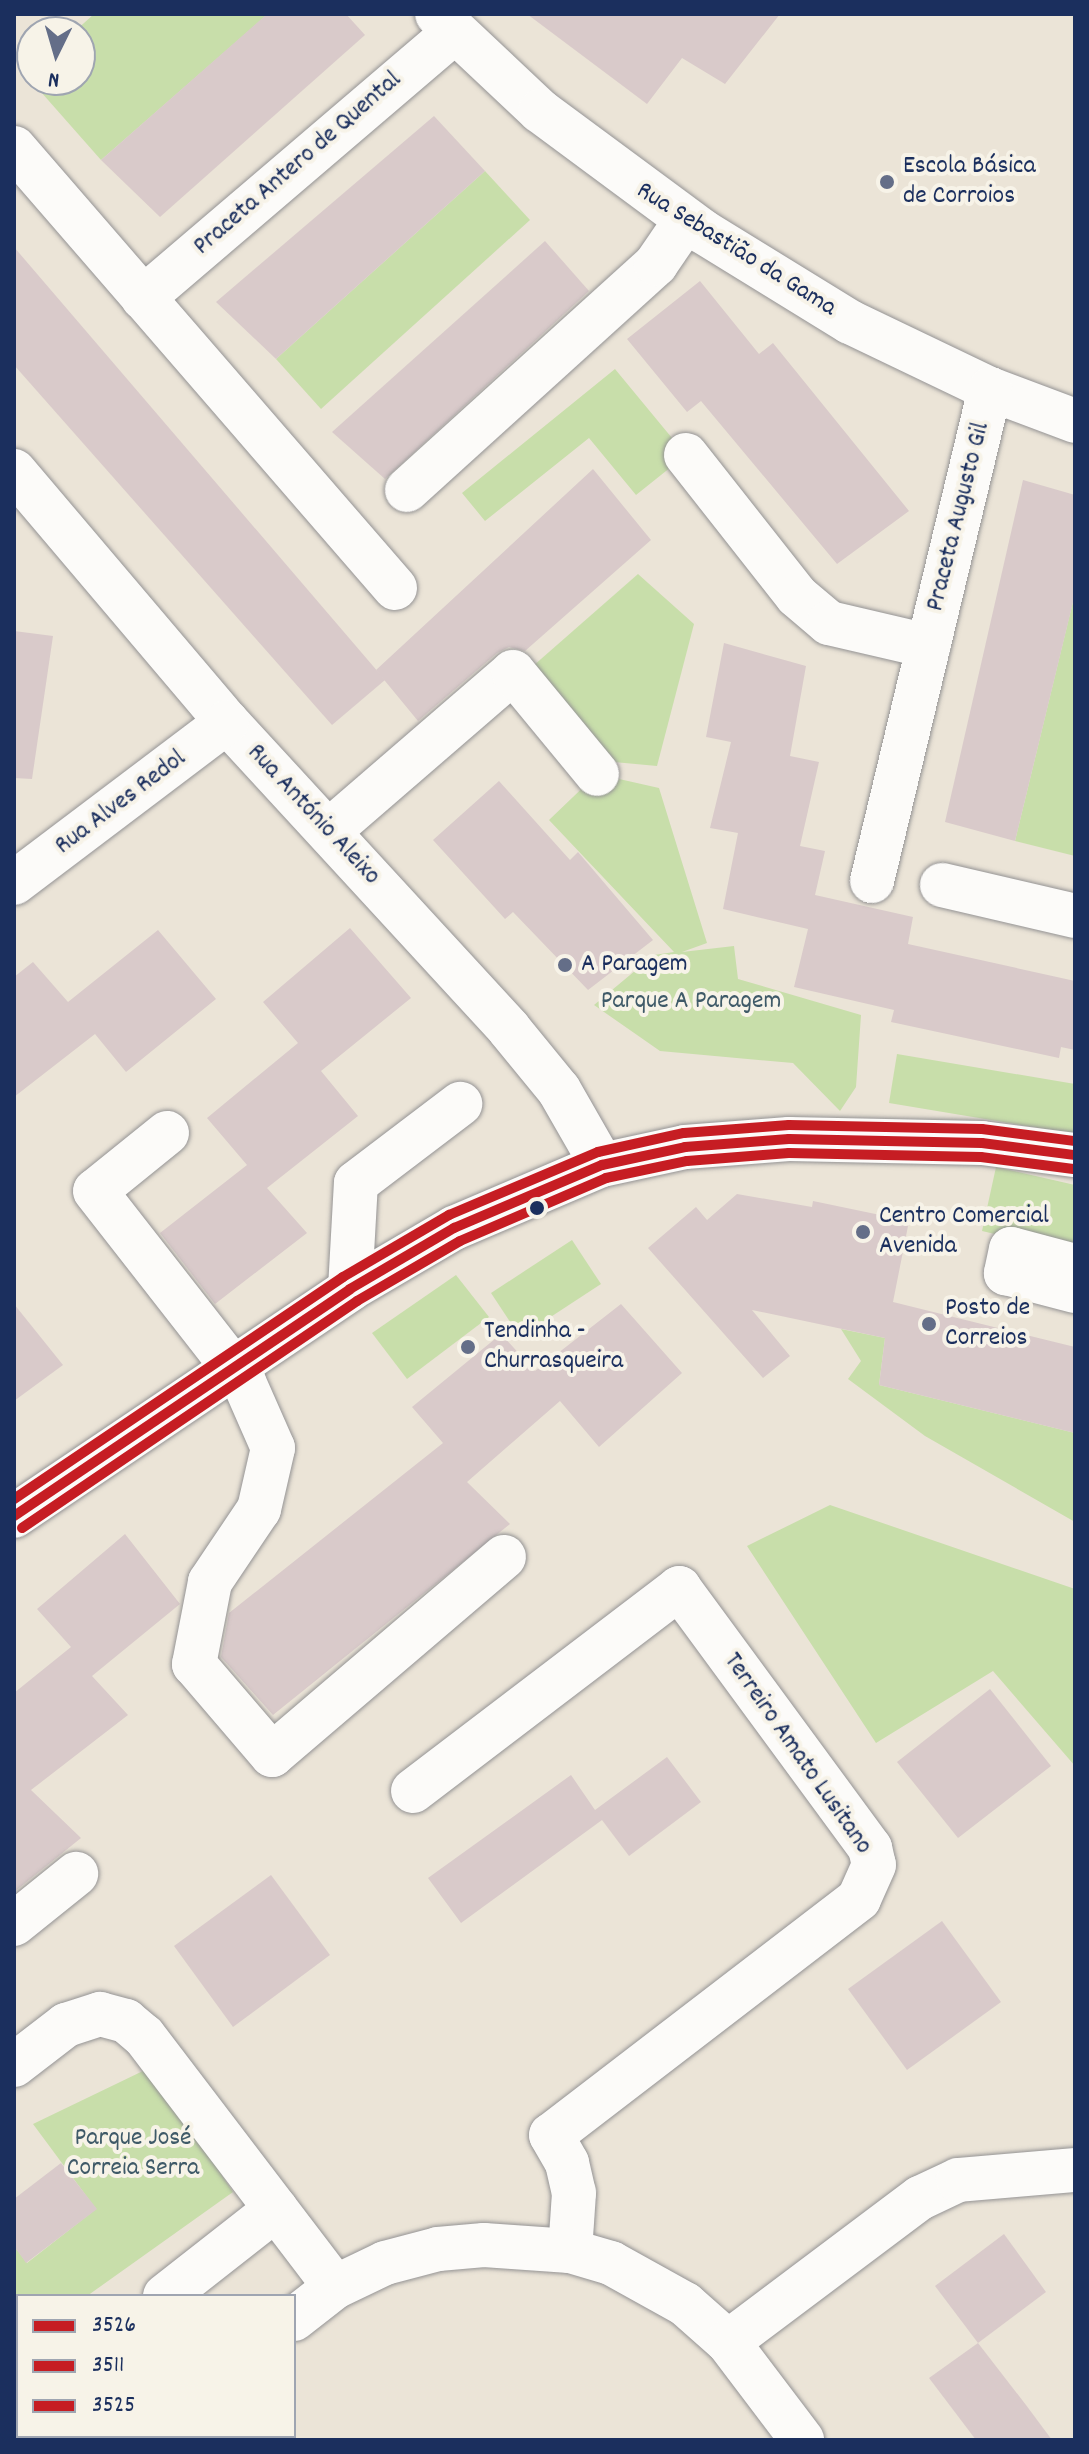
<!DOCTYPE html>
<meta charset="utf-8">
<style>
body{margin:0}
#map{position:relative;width:1089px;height:2454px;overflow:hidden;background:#ebe4d7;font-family:Dekko,sans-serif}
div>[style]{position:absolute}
.green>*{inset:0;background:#c8deaa}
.building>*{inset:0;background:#d9caca}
.roads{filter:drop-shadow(0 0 2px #949394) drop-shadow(0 0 2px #949394)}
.minor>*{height:44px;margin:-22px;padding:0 22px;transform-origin:22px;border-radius:22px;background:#fcfbf9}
.bus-1>*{height:10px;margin:-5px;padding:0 5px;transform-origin:5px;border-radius:5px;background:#c61d23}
.bus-2>*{height:10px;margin:-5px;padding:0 5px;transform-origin:5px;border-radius:5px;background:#c61d23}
.bus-3>*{height:10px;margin:-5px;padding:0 5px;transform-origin:5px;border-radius:5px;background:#c61d23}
.dots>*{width:22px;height:22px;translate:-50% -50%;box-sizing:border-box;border:4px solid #f7f3e8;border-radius:50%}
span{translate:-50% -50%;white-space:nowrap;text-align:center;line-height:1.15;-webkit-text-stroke:8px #f7f3e8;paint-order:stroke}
.street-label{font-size:26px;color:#1b2f5e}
.poi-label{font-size:26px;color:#1b2f5e}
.left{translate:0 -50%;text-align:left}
.park-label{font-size:26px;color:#3f5a68}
.frame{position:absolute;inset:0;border:16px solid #1b2f5e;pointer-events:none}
.legend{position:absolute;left:16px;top:2294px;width:280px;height:144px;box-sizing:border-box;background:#f7f3e8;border:2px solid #9fa5b1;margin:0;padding:10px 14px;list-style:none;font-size:24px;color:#1b2f5e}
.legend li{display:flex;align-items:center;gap:16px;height:40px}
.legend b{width:40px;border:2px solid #9fa5b1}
.north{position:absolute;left:16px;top:16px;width:80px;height:80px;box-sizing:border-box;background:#f7f3e8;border:2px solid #9fa5b1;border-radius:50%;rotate:185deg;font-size:22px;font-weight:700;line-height:32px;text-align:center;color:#1b2f5e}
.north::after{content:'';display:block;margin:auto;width:28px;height:36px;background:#646e88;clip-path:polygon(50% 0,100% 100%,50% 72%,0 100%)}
</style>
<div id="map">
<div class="green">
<i style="clip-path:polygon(94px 14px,268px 14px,101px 160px,26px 75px,32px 70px,32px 80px,80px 80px,80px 32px,74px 32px)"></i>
<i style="clip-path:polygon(485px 171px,530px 220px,321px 409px,276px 359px)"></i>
<i style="clip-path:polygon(615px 369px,686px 455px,636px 495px,589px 438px,485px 521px,462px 493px)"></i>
<i style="clip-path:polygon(638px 574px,694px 624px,657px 766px,614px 762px,533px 666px)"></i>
<i style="clip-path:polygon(1075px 593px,1075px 856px,1015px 841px)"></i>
<i style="clip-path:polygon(597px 774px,659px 788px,707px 943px,682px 952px,734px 946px,738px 979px,861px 1015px,856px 1087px,840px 1111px,793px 1063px,660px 1051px,594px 1005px,654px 955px,674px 952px,549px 820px)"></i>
<i style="clip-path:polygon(897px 1054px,1075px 1084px,1075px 1134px,889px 1103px)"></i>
<i style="clip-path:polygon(996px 1167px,1075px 1185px,1075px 1253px,982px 1231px)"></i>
<i style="clip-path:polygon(572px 1240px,601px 1284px,520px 1337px,491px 1293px)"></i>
<i style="clip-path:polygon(456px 1275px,489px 1317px,407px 1379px,372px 1333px)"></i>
<i style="clip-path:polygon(841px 1329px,885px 1338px,879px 1385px,1075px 1433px,1075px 1522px,925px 1436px,848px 1379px,861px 1361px)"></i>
<i style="clip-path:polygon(830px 1505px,1075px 1589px,1075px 1766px,993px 1671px,876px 1743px,747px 1546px)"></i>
<i style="clip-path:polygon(145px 2070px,180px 2112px,233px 2192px,87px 2296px,18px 2296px,14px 2348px,14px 2246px,27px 2263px,96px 2209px,33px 2124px)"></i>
</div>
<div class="building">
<i style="clip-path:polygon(267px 14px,346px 14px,365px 35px,160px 217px,101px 160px)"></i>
<i style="clip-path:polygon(527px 14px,780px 14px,725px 84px,682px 58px,647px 104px)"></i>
<i style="clip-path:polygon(434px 116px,485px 171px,276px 359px,216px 302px)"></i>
<i style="clip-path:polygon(545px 241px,589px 291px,385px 479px,332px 432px)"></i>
<i style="clip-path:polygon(14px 247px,385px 680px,332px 725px,14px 365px)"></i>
<i style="clip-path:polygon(700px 281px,759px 354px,773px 343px,909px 511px,837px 564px,701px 401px,687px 412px,627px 339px)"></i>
<i style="clip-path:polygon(593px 469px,651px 540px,525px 651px,509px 647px,497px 653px,418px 721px,376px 670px)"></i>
<i style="clip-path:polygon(1023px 480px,1075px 495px,1075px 594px,1015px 841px,945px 822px)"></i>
<i style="clip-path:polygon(14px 631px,53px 636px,32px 779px,14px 778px)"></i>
<i style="clip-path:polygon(724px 643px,806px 666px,790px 756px,819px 762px,800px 846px,825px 851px,815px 895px,913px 917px,908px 944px,1075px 981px,1075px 1050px,1061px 1047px,1059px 1058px,891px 1022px,894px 1010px,794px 987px,808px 929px,723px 909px,738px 833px,710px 828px,731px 742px,706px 737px)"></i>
<i style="clip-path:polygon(499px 781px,570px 860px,578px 852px,653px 940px,588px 990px,513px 912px,505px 919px,433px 840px)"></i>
<i style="clip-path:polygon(350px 928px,411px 998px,321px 1071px,358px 1116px,267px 1188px,307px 1233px,215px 1304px,160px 1233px,247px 1165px,207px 1118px,298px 1043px,263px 1002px)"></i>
<i style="clip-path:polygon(158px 930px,216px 999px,126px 1072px,95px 1034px,14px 1097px,14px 977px,33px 962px,68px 1002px)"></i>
<i style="clip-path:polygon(737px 1194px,812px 1207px,813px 1201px,909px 1221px,893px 1302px,1075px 1347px,1075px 1433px,879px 1385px,885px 1338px,752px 1310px,790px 1356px,763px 1378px,648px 1248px,696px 1207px,707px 1220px)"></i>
<i style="clip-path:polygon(14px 1304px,63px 1365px,14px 1401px)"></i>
<i style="clip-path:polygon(621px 1304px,682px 1373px,599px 1447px,560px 1401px,467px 1482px,510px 1524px,273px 1715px,221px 1657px,229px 1613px,443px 1443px,412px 1407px,501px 1334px,535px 1371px)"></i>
<i style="clip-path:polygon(125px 1534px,180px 1604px,92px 1676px,128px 1715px,31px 1790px,81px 1838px,14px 1892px,14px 1693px,71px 1647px,37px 1609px)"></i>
<i style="clip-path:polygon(990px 1689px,1051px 1766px,958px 1838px,897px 1762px)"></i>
<i style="clip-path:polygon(667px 1757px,701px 1802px,629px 1856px,596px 1812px,602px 1820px,461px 1923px,428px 1878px,571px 1775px,595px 1810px)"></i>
<i style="clip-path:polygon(271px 1875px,330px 1955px,233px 2027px,174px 1946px)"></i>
<i style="clip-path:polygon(942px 1921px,1001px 2002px,907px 2070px,848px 1989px)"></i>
<i style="clip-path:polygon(61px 2163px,97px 2209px,26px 2263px,14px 2246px,14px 2199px)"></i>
<i style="clip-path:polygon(1004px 2234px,1046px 2292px,978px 2343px,935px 2286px)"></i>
<i style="clip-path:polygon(978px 2343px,1026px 2405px,1052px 2440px,976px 2440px,929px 2378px)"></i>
</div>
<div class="roads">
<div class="minor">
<i style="left:437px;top:14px;width:141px;rotate:43.3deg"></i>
<i style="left:540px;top:111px;width:202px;rotate:36.5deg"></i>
<i style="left:702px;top:231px;width:174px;rotate:31.6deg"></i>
<i style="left:850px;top:322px;width:155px;rotate:25.6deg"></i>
<i style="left:990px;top:389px;width:91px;rotate:20.6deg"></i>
<i style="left:14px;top:148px;width:582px;rotate:49.11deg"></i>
<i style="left:143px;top:298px;width:409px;rotate:-40.5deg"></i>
<i style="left:686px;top:455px;width:179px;rotate:51.8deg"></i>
<i style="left:797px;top:596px;width:42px;rotate:40.2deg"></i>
<i style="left:829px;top:623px;width:102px;rotate:13.1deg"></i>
<i style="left:14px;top:471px;width:329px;rotate:49.7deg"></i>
<i style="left:227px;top:722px;width:417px;rotate:47.4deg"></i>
<i style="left:509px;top:1029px;width:79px;rotate:50.7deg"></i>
<i style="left:559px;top:1090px;width:86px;rotate:60.2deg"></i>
<i style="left:407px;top:490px;width:336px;rotate:-42.2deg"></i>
<i style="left:656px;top:264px;width:53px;rotate:-55.7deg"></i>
<i style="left:329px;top:831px;width:243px;rotate:-40.8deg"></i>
<i style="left:513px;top:672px;width:132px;rotate:50.5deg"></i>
<i style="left:872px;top:881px;width:506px;rotate:-76.51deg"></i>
<i style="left:14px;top:883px;width:267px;rotate:-37.1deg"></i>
<i style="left:942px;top:885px;width:137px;rotate:13.1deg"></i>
<i style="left:167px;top:1133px;width:92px;rotate:141.1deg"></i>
<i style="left:95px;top:1191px;width:242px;rotate:52deg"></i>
<i style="left:244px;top:1382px;width:72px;rotate:66.3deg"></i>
<i style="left:273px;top:1448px;width:63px;rotate:102.9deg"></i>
<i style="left:259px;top:1509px;width:88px;rotate:123.9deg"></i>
<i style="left:210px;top:1582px;width:84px;rotate:101deg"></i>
<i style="left:194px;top:1664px;width:120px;rotate:49.4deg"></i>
<i style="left:272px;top:1755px;width:305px;rotate:-40.5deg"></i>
<i style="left:1075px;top:1266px;width:66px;rotate:-165.1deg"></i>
<i style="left:1011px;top:1249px;width:25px;rotate:102deg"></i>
<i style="left:1006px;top:1273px;width:71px;rotate:14.6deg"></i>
<i style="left:350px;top:1289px;width:106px;rotate:-86.8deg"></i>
<i style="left:356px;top:1183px;width:131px;rotate:-37.2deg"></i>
<i style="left:14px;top:1516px;width:405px;rotate:-34deg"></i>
<i style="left:350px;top:1289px;width:121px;rotate:-30.4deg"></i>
<i style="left:454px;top:1228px;width:161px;rotate:-23.1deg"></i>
<i style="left:602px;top:1165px;width:85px;rotate:-12.2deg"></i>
<i style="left:685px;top:1147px;width:104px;rotate:-4.4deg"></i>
<i style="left:789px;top:1139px;width:193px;rotate:1.2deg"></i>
<i style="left:982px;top:1143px;width:94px;rotate:7.4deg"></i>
<i style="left:413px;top:1791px;width:335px;rotate:-37.3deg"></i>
<i style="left:679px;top:1588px;width:323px;rotate:53.7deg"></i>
<i style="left:870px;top:1848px;width:17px;rotate:77deg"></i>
<i style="left:874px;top:1865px;width:37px;rotate:114deg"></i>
<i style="left:859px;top:1899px;width:388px;rotate:142.5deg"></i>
<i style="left:551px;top:2135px;width:32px;rotate:60deg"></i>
<i style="left:567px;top:2163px;width:31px;rotate:77deg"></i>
<i style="left:574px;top:2193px;width:58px;rotate:93.9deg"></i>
<i style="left:14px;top:1924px;width:80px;rotate:-38.9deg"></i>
<i style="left:14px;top:2065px;width:66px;rotate:-37.6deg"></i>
<i style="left:66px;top:2025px;width:36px;rotate:-18deg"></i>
<i style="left:100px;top:2014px;width:27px;rotate:15deg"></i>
<i style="left:126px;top:2021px;width:23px;rotate:40deg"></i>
<i style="left:144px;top:2036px;width:315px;rotate:52.7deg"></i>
<i style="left:165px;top:2296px;width:141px;rotate:-38.1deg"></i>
<i style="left:294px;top:2319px;width:52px;rotate:-38deg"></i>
<i style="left:335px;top:2287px;width:55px;rotate:-25.6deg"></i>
<i style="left:385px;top:2263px;width:55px;rotate:-14.8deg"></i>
<i style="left:438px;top:2249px;width:46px;rotate:-5deg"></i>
<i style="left:484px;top:2245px;width:86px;rotate:4deg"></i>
<i style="left:570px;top:2251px;width:43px;rotate:16.3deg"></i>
<i style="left:611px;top:2263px;width:85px;rotate:29deg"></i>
<i style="left:685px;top:2304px;width:57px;rotate:41.5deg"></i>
<i style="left:728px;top:2342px;width:123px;rotate:52.9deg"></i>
<i style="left:728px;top:2342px;width:240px;rotate:-36.9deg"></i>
<i style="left:920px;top:2198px;width:42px;rotate:-25.3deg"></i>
<i style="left:958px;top:2180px;width:117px;rotate:-4.9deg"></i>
<i style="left:14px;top:2401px;width:4px;rotate:-14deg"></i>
<i style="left:140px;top:2440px;width:6px;rotate:-39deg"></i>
</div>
</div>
<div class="bus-1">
<i style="left:14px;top:1516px;width:405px;rotate:-34deg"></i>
<i style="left:350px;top:1289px;width:121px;rotate:-30.4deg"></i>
<i style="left:454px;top:1228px;width:161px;rotate:-23.1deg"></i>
<i style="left:602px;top:1165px;width:85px;rotate:-12.2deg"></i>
<i style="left:685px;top:1147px;width:104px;rotate:-4.4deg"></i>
<i style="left:789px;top:1139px;width:193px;rotate:1.2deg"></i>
<i style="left:982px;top:1143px;width:94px;rotate:7.4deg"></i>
</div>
<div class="bus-2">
<i style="left:22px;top:1528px;width:405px;rotate:-34.1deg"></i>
<i style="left:357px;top:1301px;width:119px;rotate:-30.2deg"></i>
<i style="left:460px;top:1241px;width:159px;rotate:-23.3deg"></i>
<i style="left:606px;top:1178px;width:83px;rotate:-11.9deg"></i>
<i style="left:687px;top:1161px;width:102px;rotate:-4.5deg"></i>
<i style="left:789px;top:1153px;width:192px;rotate:1.2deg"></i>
<i style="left:981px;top:1157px;width:93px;rotate:7.4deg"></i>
</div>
<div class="bus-3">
<i style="left:14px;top:1499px;width:397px;rotate:-34deg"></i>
<i style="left:343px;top:1277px;width:123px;rotate:-30.3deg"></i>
<i style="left:449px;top:1215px;width:162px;rotate:-22.9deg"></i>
<i style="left:598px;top:1152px;width:88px;rotate:-12.5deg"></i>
<i style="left:684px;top:1133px;width:105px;rotate:-4.4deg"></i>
<i style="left:789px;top:1125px;width:193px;rotate:1.2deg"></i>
<i style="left:982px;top:1129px;width:94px;rotate:7.4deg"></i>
</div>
<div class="dots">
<i style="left:887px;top:182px;background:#646e88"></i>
<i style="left:565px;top:965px;background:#646e88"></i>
<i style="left:537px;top:1208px;background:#1b2f5e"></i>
<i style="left:863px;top:1232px;background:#646e88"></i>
<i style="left:929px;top:1324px;background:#646e88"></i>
<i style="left:468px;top:1347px;background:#646e88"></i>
</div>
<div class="street-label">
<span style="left:298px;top:164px;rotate:-41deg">Praceta Antero de Quental</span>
<span style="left:736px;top:250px;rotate:32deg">Rua Sebastião da Gama</span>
<span style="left:959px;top:517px;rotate:-76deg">Praceta Augusto Gil</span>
<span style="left:121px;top:803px;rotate:-37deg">Rua Alves Redol</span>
<span style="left:313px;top:815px;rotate:47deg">Rua António Aleixo</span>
<span style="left:797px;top:1754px;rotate:55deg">Terreiro Amato Lusitano</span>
</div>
<div class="poi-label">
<span class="left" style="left:903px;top:182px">Escola Básica<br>de Corroios</span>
<span class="left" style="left:581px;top:965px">A Paragem</span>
<span class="left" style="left:879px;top:1232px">Centro Comercial<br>Avenida</span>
<span class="left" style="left:945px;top:1324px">Posto de<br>Correios</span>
<span class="left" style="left:484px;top:1347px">Tendinha -<br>Churrasqueira</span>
</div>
<div class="park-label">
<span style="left:691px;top:1002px">Parque A Paragem</span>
<span style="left:133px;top:2154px">Parque José<br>Correia Serra</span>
</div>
<div class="frame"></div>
<ul class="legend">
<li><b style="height:10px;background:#c61d23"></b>3526</li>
<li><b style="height:10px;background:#c61d23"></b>3511</li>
<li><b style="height:10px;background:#c61d23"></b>3525</li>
</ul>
<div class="north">N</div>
</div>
